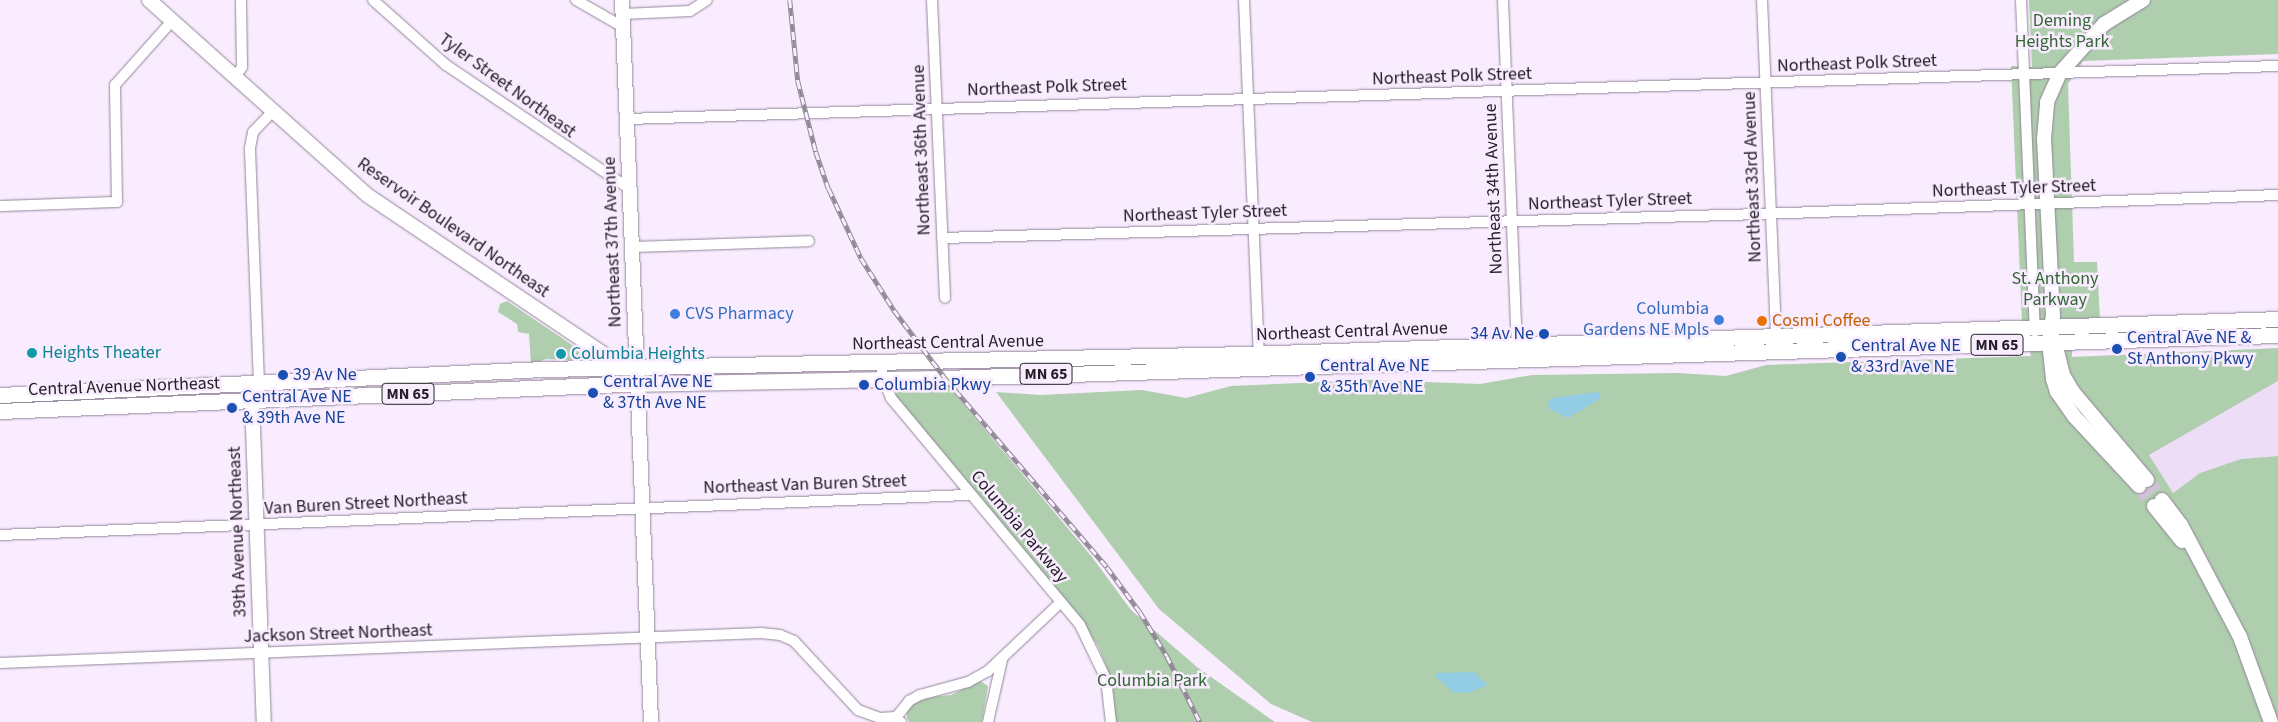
<!DOCTYPE html>
<style>
body{margin:0}
#map{position:relative;width:2278px;height:722px;overflow:hidden;background:#f9ecff;font-family:"Source Sans 3",sans-serif}
div>[style]{position:absolute}
.built>*{inset:0;background:#eeddf6}
.green>*{inset:0;background:#aecead}
.water>*{inset:0;background:#92cde4}
.secondary-tunnel>*{height:14px;margin-top:-7px;transform-origin:0;background:repeating-linear-gradient(90deg,#cec3d4 0 14px,transparent 0 21px)}
.roads{filter:drop-shadow(0 0 1px #928698) drop-shadow(0 0 1px #928698)}
.street>*{height:10px;margin:-5px;padding:0 5px;transform-origin:5px;border-radius:5px;background:#fff}
.secondary>*{height:14px;margin:-7px;padding:0 7px;transform-origin:7px;border-radius:7px;background:#fff}
.primary>*{height:15px;margin:-7.5px;padding:0 7.5px;transform-origin:7.5px;border-radius:7.5px;background:#fff}
.rail>*{height:4.5px;margin-top:-2.25px;transform-origin:0;background:repeating-linear-gradient(90deg,#f9ecff 0 8px,#918895 0 16px);box-sizing:border-box;border-block:1px solid #918895}
.dots>*{width:14px;height:14px;translate:-50% -50%;box-sizing:border-box;border:2px solid #f9ecff;border-radius:50%}
span{translate:-50% -50%;white-space:nowrap;text-align:center;line-height:1.15;-webkit-text-stroke:5px #f9ecff;paint-order:stroke}
.shield-label span{padding:1px 4px;background:#f9ecff;border:1px solid;border-radius:4px;-webkit-text-stroke-width:0}
.shield-label{font-size:16px;color:#242027;font-weight:700}
.park-label{font-size:18px;color:#316632}
.street-label{font-size:18px;color:#242027}
.shop-label{font-size:18px;color:#366cbe}
.right{translate:-100% -50%;text-align:right}
.left{translate:0 -50%;text-align:left}
.food-label{font-size:18px;color:#c56008}
.transit-label{font-size:18px;color:#164399}
.culture-label{font-size:18px;color:#0d838f}
</style>
<div id="map">
<div class="built">
<i style="clip-path:polygon(2278px 381px,2278px 456px,2241px 459px,2200px 473px,2173px 493px,2148px 455px)"></i>
</div>
<div class="green">
<i style="clip-path:polygon(2029px 0,2278px 0,2278px 54px,2083px 61px,2068px 84px,2074px 262px,2097px 262px,2100px 319px,2072px 319px,2072px 357px,2278px 348px,2278px 381px,2149px 455px,2173px 493px,2200px 473px,2241px 459px,2278px 456px,2278px 722px,1312px 722px,1271px 704px,1159px 609px,996px 392px,1040px 395px,1142px 390px,1186px 398px,1231px 386px,1370px 380px,1480px 384px,1532px 375px,1678px 373px,1726px 376px,1766px 365px,2031px 356px,2022px 322px,2011px 66px,2032px 67px)"></i>
<i style="clip-path:polygon(507px 301px,575px 347px,587px 351px,600px 361px,546px 359px,531px 365px,529px 334px,518px 332px,517px 324px,498px 312px,500px 304px)"></i>
<i style="clip-path:polygon(944px 381px,1092px 557px,1131px 610px,1197px 667px,1275px 722px,1115px 722px,1114px 696px,1107px 668px,1098px 646px,1077px 615px,895px 396px,901px 383px)"></i>
<i style="clip-path:polygon(980px 681px,988px 686px,982px 722px,909px 722px,907px 718px,907px 710px,921px 698px,951px 695px)"></i>
</div>
<div class="water">
<i style="clip-path:polygon(1597px 392px,1601px 393px,1598px 400px,1568px 418px,1549px 409px,1548px 403px,1552px 398px)"></i>
<i style="clip-path:polygon(1474px 672px,1488px 685px,1468px 693px,1453px 692px,1435px 676px,1437px 673px)"></i>
</div>
<div class="secondary-tunnel">
<i style="left:2147px;top:480px;width:25px;rotate:53deg"></i>
<i style="left:2139px;top:486px;width:25px;rotate:53deg"></i>
</div>
<div class="roads">
<div class="street">
<i style="left:373px;top:0;width:98px;rotate:41.7deg"></i>
<i style="left:446px;top:65px;width:222px;rotate:34deg"></i>
<i style="left:576px;top:0;width:54px;rotate:29.9deg"></i>
<i style="left:932px;top:0;width:298px;rotate:87.5deg"></i>
<i style="left:1244px;top:0;width:359px;rotate:87.6deg"></i>
<i style="left:1503px;top:0;width:346px;rotate:87.7deg"></i>
<i style="left:1762px;top:0;width:341px;rotate:87.6deg"></i>
<i style="left:2021px;top:0;width:332px;rotate:87.6deg"></i>
<i style="left:623px;top:14px;width:67px;rotate:-2.6deg"></i>
<i style="left:690px;top:11px;width:20px;rotate:-33deg"></i>
<i style="left:235px;top:78px;width:13px;rotate:-58deg"></i>
<i style="left:242px;top:67px;width:67px;rotate:-90.9deg"></i>
<i style="left:627px;top:119px;width:1652px;rotate:-1.84deg"></i>
<i style="left:0;top:206px;width:117px;rotate:-2deg"></i>
<i style="left:117px;top:202px;width:117px;rotate:-91deg"></i>
<i style="left:115px;top:85px;width:86px;rotate:-48.3deg"></i>
<i style="left:942px;top:238px;width:820px;rotate:-1.68deg"></i>
<i style="left:1762px;top:214px;width:516px;rotate:-2.11deg"></i>
<i style="left:632px;top:247px;width:177px;rotate:-1.9deg"></i>
<i style="left:881px;top:364px;width:15px;rotate:82deg"></i>
<i style="left:883px;top:379px;width:21px;rotate:67deg"></i>
<i style="left:891px;top:398px;width:295px;rotate:50.2deg"></i>
<i style="left:1080px;top:625px;width:60px;rotate:64.3deg"></i>
<i style="left:1106px;top:679px;width:43px;rotate:83.4deg"></i>
<i style="left:259px;top:384px;width:236px;rotate:-92.2deg"></i>
<i style="left:250px;top:148px;width:16px;rotate:-79deg"></i>
<i style="left:253px;top:132px;width:29px;rotate:-46deg"></i>
<i style="left:0;top:535px;width:969px;rotate:-2.37deg"></i>
<i style="left:0;top:663px;width:762px;rotate:-2.26deg"></i>
<i style="left:761px;top:633px;width:19px;rotate:6deg"></i>
<i style="left:780px;top:635px;width:15px;rotate:23deg"></i>
<i style="left:794px;top:641px;width:94px;rotate:47.2deg"></i>
<i style="left:858px;top:710px;width:23px;rotate:20deg"></i>
<i style="left:880px;top:718px;width:15px;rotate:-4deg"></i>
<i style="left:895px;top:717px;width:8px;rotate:40deg"></i>
<i style="left:893px;top:721px;width:26px;rotate:-51deg"></i>
<i style="left:909px;top:701px;width:13px;rotate:-29deg"></i>
<i style="left:920px;top:695px;width:50px;rotate:-15.2deg"></i>
<i style="left:968px;top:682px;width:23px;rotate:-29deg"></i>
<i style="left:988px;top:671px;width:100px;rotate:-43.4deg"></i>
<i style="left:988px;top:722px;width:64px;rotate:-77.3deg"></i>
</div>
<div class="secondary">
<i style="left:149px;top:0;width:292px;rotate:41.8deg"></i>
<i style="left:367px;top:195px;width:287px;rotate:33.9deg"></i>
<i style="left:605px;top:355px;width:32px;rotate:20deg"></i>
<i style="left:622px;top:0;width:723px;rotate:87.7deg"></i>
<i style="left:2057px;top:351px;width:25px;rotate:76deg"></i>
<i style="left:2063px;top:375px;width:20px;rotate:60deg"></i>
<i style="left:2073px;top:392px;width:115px;rotate:49.9deg"></i>
<i style="left:259px;top:384px;width:18px;rotate:112deg"></i>
<i style="left:252px;top:401px;width:321px;rotate:87.9deg"></i>
<i style="left:2139px;top:486px;width:96px;rotate:-132.9deg"></i>
<i style="left:2074px;top:416px;width:29px;rotate:-125deg"></i>
<i style="left:2057px;top:392px;width:14px;rotate:-107deg"></i>
<i style="left:2053px;top:379px;width:36px;rotate:-96deg"></i>
<i style="left:2049px;top:343px;width:27px;rotate:-82deg"></i>
<i style="left:2053px;top:316px;width:177px;rotate:-92.9deg"></i>
<i style="left:2044px;top:139px;width:37px;rotate:-85deg"></i>
<i style="left:2047px;top:102px;width:32px;rotate:-66deg"></i>
<i style="left:2060px;top:73px;width:66px;rotate:-48.1deg"></i>
<i style="left:2104px;top:24px;width:46px;rotate:-31.6deg"></i>
<i style="left:2162px;top:500px;width:31px;rotate:53deg"></i>
<i style="left:2181px;top:525px;width:127px;rotate:62.2deg"></i>
<i style="left:2240px;top:637px;width:90px;rotate:70deg"></i>
<i style="left:2154px;top:506px;width:45px;rotate:51.3deg"></i>
</div>
<div class="primary">
<i style="left:0;top:395px;width:545px;rotate:-2.74deg"></i>
<i style="left:544px;top:369px;width:703px;rotate:-1.22deg"></i>
<i style="left:1247px;top:354px;width:1032px;rotate:-1.94deg"></i>
<i style="left:0;top:411px;width:625px;rotate:-2.48deg"></i>
<i style="left:624px;top:384px;width:321px;rotate:-1.1deg"></i>
<i style="left:945px;top:378px;width:1334px;rotate:-1.85deg"></i>
</div>
</div>
<div class="rail">
<i style="left:790px;top:0;width:81px;rotate:84.4deg"></i>
<i style="left:798px;top:81px;width:73px;rotate:75.8deg"></i>
<i style="left:816px;top:152px;width:39px;rotate:71deg"></i>
<i style="left:829px;top:189px;width:76px;rotate:65.1deg"></i>
<i style="left:861px;top:258px;width:62px;rotate:57.6deg"></i>
<i style="left:894px;top:310px;width:85px;rotate:53.1deg"></i>
<i style="left:945px;top:378px;width:249px;rotate:49.4deg"></i>
<i style="left:1107px;top:567px;width:56px;rotate:53.7deg"></i>
<i style="left:1140px;top:612px;width:52px;rotate:58.5deg"></i>
<i style="left:1167px;top:656px;width:74px;rotate:63.4deg"></i>
</div>
<div class="dots">
<i style="left:675px;top:314px;background:#3f7fe0"></i>
<i style="left:1719px;top:320px;background:#3f7fe0"></i>
<i style="left:1762px;top:321px;background:#e8710a"></i>
<i style="left:1544px;top:334px;background:#1a4fb4"></i>
<i style="left:2117px;top:349px;background:#1a4fb4"></i>
<i style="left:32px;top:353px;background:#0f9aa8"></i>
<i style="left:561px;top:354px;background:#0f9aa8"></i>
<i style="left:1841px;top:357px;background:#1a4fb4"></i>
<i style="left:283px;top:375px;background:#1a4fb4"></i>
<i style="left:1310px;top:377px;background:#1a4fb4"></i>
<i style="left:864px;top:385px;background:#1a4fb4"></i>
<i style="left:593px;top:393px;background:#1a4fb4"></i>
<i style="left:232px;top:408px;background:#1a4fb4"></i>
</div>
<div class="shield-label">
<span style="left:1997px;top:345px">MN 65</span>
<span style="left:1046px;top:374px">MN 65</span>
<span style="left:408px;top:394px">MN 65</span>
</div>
<div class="park-label">
<span style="left:2062px;top:32px">Deming<br>Heights Park</span>
<span style="left:2055px;top:290px">St. Anthony<br>Parkway</span>
<span style="left:1152px;top:681px">Columbia Park</span>
</div>
<div class="street-label">
<span style="left:1857px;top:64px;rotate:-2deg">Northeast Polk Street</span>
<span style="left:1452px;top:77px;rotate:-2deg">Northeast Polk Street</span>
<span style="left:507px;top:86px;rotate:36deg">Tyler Street Northeast</span>
<span style="left:1047px;top:88px;rotate:-2deg">Northeast Polk Street</span>
<span style="left:922px;top:150px;rotate:-92deg">Northeast 36th Avenue</span>
<span style="left:1753px;top:177px;rotate:-92deg">Northeast 33rd Avenue</span>
<span style="left:1494px;top:189px;rotate:-92deg">Northeast 34th Avenue</span>
<span style="left:2014px;top:189px;rotate:-2deg">Northeast Tyler Street</span>
<span style="left:1610px;top:202px;rotate:-2deg">Northeast Tyler Street</span>
<span style="left:1205px;top:214px;rotate:-2deg">Northeast Tyler Street</span>
<span style="left:453px;top:228px;rotate:35deg">Reservoir Boulevard Northeast</span>
<span style="left:613px;top:242px;rotate:-92deg">Northeast 37th Avenue</span>
<span style="left:1352px;top:332px;rotate:-2deg">Northeast Central Avenue</span>
<span style="left:948px;top:343px;rotate:-1deg">Northeast Central Avenue</span>
<span style="left:124px;top:387px;rotate:-2deg">Central Avenue Northeast</span>
<span style="left:805px;top:485px;rotate:-2deg">Northeast Van Buren Street</span>
<span style="left:366px;top:504px;rotate:-3deg">Van Buren Street Northeast</span>
<span style="left:1019px;top:527px;rotate:50deg">Columbia Parkway</span>
<span style="left:238px;top:532px;rotate:-92deg">39th Avenue Northeast</span>
<span style="left:338px;top:634px;rotate:-2deg">Jackson Street Northeast</span>
</div>
<div class="shop-label">
<span class="right" style="left:1709px;top:320px">Columbia<br>Gardens NE Mpls</span>
<span class="left" style="left:685px;top:314px">CVS Pharmacy</span>
</div>
<div class="food-label">
<span class="left" style="left:1772px;top:321px">Cosmi Coffee</span>
</div>
<div class="transit-label">
<span class="right" style="left:1534px;top:334px">34 Av Ne</span>
<span class="left" style="left:2127px;top:349px">Central Ave NE &amp;<br>St Anthony Pkwy</span>
<span class="left" style="left:1851px;top:357px">Central Ave NE<br>&amp; 33rd Ave NE</span>
<span class="left" style="left:1320px;top:377px">Central Ave NE<br>&amp; 35th Ave NE</span>
<span class="left" style="left:293px;top:375px">39 Av Ne</span>
<span class="left" style="left:603px;top:393px">Central Ave NE<br>&amp; 37th Ave NE</span>
<span class="left" style="left:874px;top:385px">Columbia Pkwy</span>
<span class="left" style="left:242px;top:408px">Central Ave NE<br>&amp; 39th Ave NE</span>
</div>
<div class="culture-label">
<span class="left" style="left:42px;top:353px">Heights Theater</span>
<span class="left" style="left:571px;top:354px">Columbia Heights</span>
</div>
</div>
